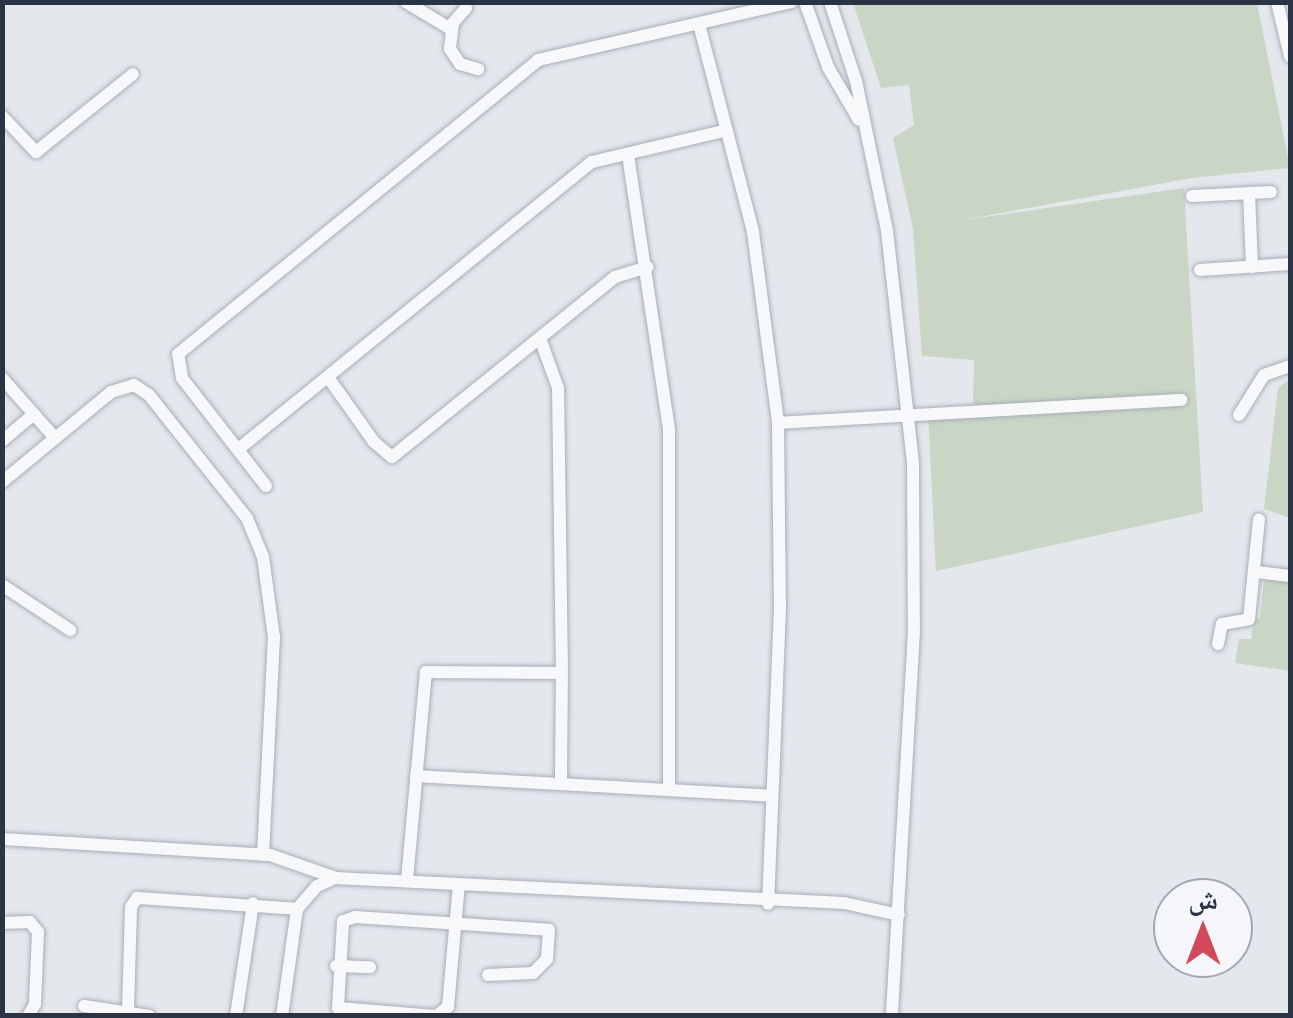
<!DOCTYPE html>
<meta charset="utf-8">
<style>
body{margin:0}
#map{position:relative;width:1293px;height:1018px;overflow:hidden;background:#e4e7ec;font-family:"Roboto Condensed","Noto Naskh Arabic",sans-serif}
div>[style]{position:absolute}
.green>*{inset:0;background:#c9d6c5}
.path>*{height:2.5px;margin-top:-1.25px;transform-origin:0;background:repeating-linear-gradient(90deg,#c2c5cb 0 8px,transparent 0 16px)}
.roads{filter:drop-shadow(0 0 2px #a9aeb7) drop-shadow(0 0 2px #a9aeb7)}
.minor>*{height:12px;margin:-6px;padding:0 6px;transform-origin:6px;border-radius:6px;background:#f7f8fa}
span{translate:-50% -50%;white-space:nowrap;text-align:center;line-height:1.15;-webkit-text-stroke:8px #f4f6f9;paint-order:stroke}
.frame{position:absolute;inset:0;border:5px solid #2b3445;pointer-events:none}
.north{position:absolute;left:1153px;top:878px;width:100px;height:100px;box-sizing:border-box;background:#f4f6f9;border:2px solid #a4a8b1;border-radius:50%;rotate:0deg;font-size:28px;font-weight:700;line-height:40px;text-align:center;color:#2b3445}
.north::after{content:'';display:block;margin:auto;width:35px;height:45px;background:#d1495b;clip-path:polygon(50% 0,100% 100%,50% 72%,0 100%)}
</style>
<div id="map">
<div class="green">
<i style="clip-path:polygon(853px 3px,1257px 3px,1290px 168px,1192px 178px,958px 221px,1184px 188px,1203px 512px,936px 571px,928px 414px,973px 406px,974px 360px,922px 356px,913px 229px,893px 138px,914px 125px,909px 85px,881px 88px)"></i>
<i style="clip-path:polygon(1290px 379px,1290px 518px,1264px 509px,1278px 388px)"></i>
<i style="clip-path:polygon(1264px 579px,1290px 582px,1290px 671px,1235px 663px,1239px 639px,1251px 639px,1254px 619px,1260px 618px)"></i>
</div>
<div class="path">
<i style="left:237px;top:4px;width:2px;rotate:-90deg"></i>
</div>
<div class="roads">
<div class="minor">
<i style="left:406px;top:2px;width:52px;rotate:31deg"></i>
<i style="left:805px;top:2px;width:69px;rotate:70.5deg"></i>
<i style="left:828px;top:67px;width:61px;rotate:59.7deg"></i>
<i style="left:830px;top:2px;width:83px;rotate:71.8deg"></i>
<i style="left:856px;top:81px;width:153px;rotate:78.3deg"></i>
<i style="left:887px;top:231px;width:234px;rotate:83.6deg"></i>
<i style="left:913px;top:464px;width:167px;rotate:89.7deg"></i>
<i style="left:914px;top:631px;width:386px;rotate:93.3deg"></i>
<i style="left:1277px;top:2px;width:56px;rotate:76.5deg"></i>
<i style="left:466px;top:8px;width:20px;rotate:131deg"></i>
<i style="left:453px;top:23px;width:26px;rotate:97deg"></i>
<i style="left:450px;top:49px;width:18px;rotate:56deg"></i>
<i style="left:460px;top:64px;width:19px;rotate:16deg"></i>
<i style="left:699px;top:24px;width:215px;rotate:75.4deg"></i>
<i style="left:753px;top:232px;width:193px;rotate:82.5deg"></i>
<i style="left:778px;top:423px;width:185px;rotate:89.4deg"></i>
<i style="left:780px;top:608px;width:296px;rotate:92.3deg"></i>
<i style="left:2px;top:116px;width:50px;rotate:46.6deg"></i>
<i style="left:36px;top:152px;width:124px;rotate:-38.8deg"></i>
<i style="left:628px;top:155px;width:278px;rotate:81.5deg"></i>
<i style="left:669px;top:430px;width:357px;rotate:90deg"></i>
<i style="left:1249px;top:193px;width:74px;rotate:87.7deg"></i>
<i style="left:1192px;top:196px;width:79px;rotate:-2.9deg"></i>
<i style="left:1200px;top:270px;width:90px;rotate:-3.8deg"></i>
<i style="left:2px;top:378px;width:80px;rotate:48.5deg"></i>
<i style="left:330px;top:380px;width:76px;rotate:54.6deg"></i>
<i style="left:374px;top:442px;width:23px;rotate:40deg"></i>
<i style="left:392px;top:457px;width:287px;rotate:-38.9deg"></i>
<i style="left:615px;top:277px;width:34px;rotate:-17deg"></i>
<i style="left:1239px;top:415px;width:47px;rotate:-58deg"></i>
<i style="left:1264px;top:375px;width:28px;rotate:-19deg"></i>
<i style="left:778px;top:423px;width:404px;rotate:-3.3deg"></i>
<i style="left:2px;top:441px;width:42px;rotate:-40.2deg"></i>
<i style="left:241px;top:447px;width:452px;rotate:-39.1deg"></i>
<i style="left:592px;top:162px;width:135px;rotate:-13.3deg"></i>
<i style="left:2px;top:482px;width:141px;rotate:-39.5deg"></i>
<i style="left:111px;top:392px;width:24px;rotate:-17deg"></i>
<i style="left:134px;top:385px;width:18px;rotate:34deg"></i>
<i style="left:149px;top:395px;width:157px;rotate:51.5deg"></i>
<i style="left:247px;top:518px;width:42px;rotate:67.7deg"></i>
<i style="left:263px;top:557px;width:81px;rotate:82.2deg"></i>
<i style="left:274px;top:637px;width:218px;rotate:92.9deg"></i>
<i style="left:266px;top:486px;width:137px;rotate:-127.9deg"></i>
<i style="left:182px;top:378px;width:24px;rotate:-99deg"></i>
<i style="left:178px;top:354px;width:465px;rotate:-39.2deg"></i>
<i style="left:538px;top:60px;width:260px;rotate:-12.9deg"></i>
<i style="left:1257px;top:572px;width:33px;rotate:7deg"></i>
<i style="left:2px;top:585px;width:82px;rotate:33.5deg"></i>
<i style="left:1218px;top:644px;width:20px;rotate:-79deg"></i>
<i style="left:1222px;top:624px;width:27px;rotate:-10deg"></i>
<i style="left:1249px;top:619px;width:100px;rotate:-84.3deg"></i>
<i style="left:416px;top:776px;width:354px;rotate:3.2deg"></i>
<i style="left:561px;top:780px;width:107px;rotate:-89.5deg"></i>
<i style="left:2px;top:839px;width:268px;rotate:3.4deg"></i>
<i style="left:270px;top:855px;width:67px;rotate:19.2deg"></i>
<i style="left:407px;top:880px;width:209px;rotate:-84.8deg"></i>
<i style="left:426px;top:672px;width:136px;rotate:0.4deg"></i>
<i style="left:562px;top:673px;width:285px;rotate:-90.8deg"></i>
<i style="left:558px;top:388px;width:50px;rotate:-109.9deg"></i>
<i style="left:2px;top:923px;width:28px;rotate:-2deg"></i>
<i style="left:30px;top:922px;width:13px;rotate:51deg"></i>
<i style="left:38px;top:932px;width:72px;rotate:92.4deg"></i>
<i style="left:35px;top:1004px;width:14px;rotate:120deg"></i>
<i style="left:336px;top:966px;width:34px;rotate:2deg"></i>
<i style="left:84px;top:1006px;width:66px;rotate:8.7deg"></i>
<i style="left:128px;top:1009px;width:102px;rotate:-88.3deg"></i>
<i style="left:131px;top:907px;width:11px;rotate:-56deg"></i>
<i style="left:137px;top:898px;width:160px;rotate:3.9deg"></i>
<i style="left:236px;top:1016px;width:114px;rotate:-81.4deg"></i>
<i style="left:282px;top:1016px;width:108px;rotate:-82deg"></i>
<i style="left:297px;top:909px;width:30px;rotate:-49deg"></i>
<i style="left:317px;top:886px;width:20px;rotate:-24deg"></i>
<i style="left:335px;top:878px;width:510px;rotate:2.81deg"></i>
<i style="left:844px;top:903px;width:56px;rotate:12.3deg"></i>
<i style="left:435px;top:1016px;width:97px;rotate:-175.3deg"></i>
<i style="left:338px;top:1008px;width:87px;rotate:-86.7deg"></i>
<i style="left:343px;top:921px;width:13px;rotate:-18deg"></i>
<i style="left:355px;top:917px;width:194px;rotate:3.8deg"></i>
<i style="left:549px;top:930px;width:29px;rotate:94deg"></i>
<i style="left:547px;top:959px;width:20px;rotate:135deg"></i>
<i style="left:533px;top:973px;width:45px;rotate:177.5deg"></i>
<i style="left:436px;top:1016px;width:15px;rotate:-37deg"></i>
<i style="left:448px;top:1007px;width:123px;rotate:-84.9deg"></i>
</div>
</div>
<div class="frame"></div>
<div class="north">ش</div>
</div>
